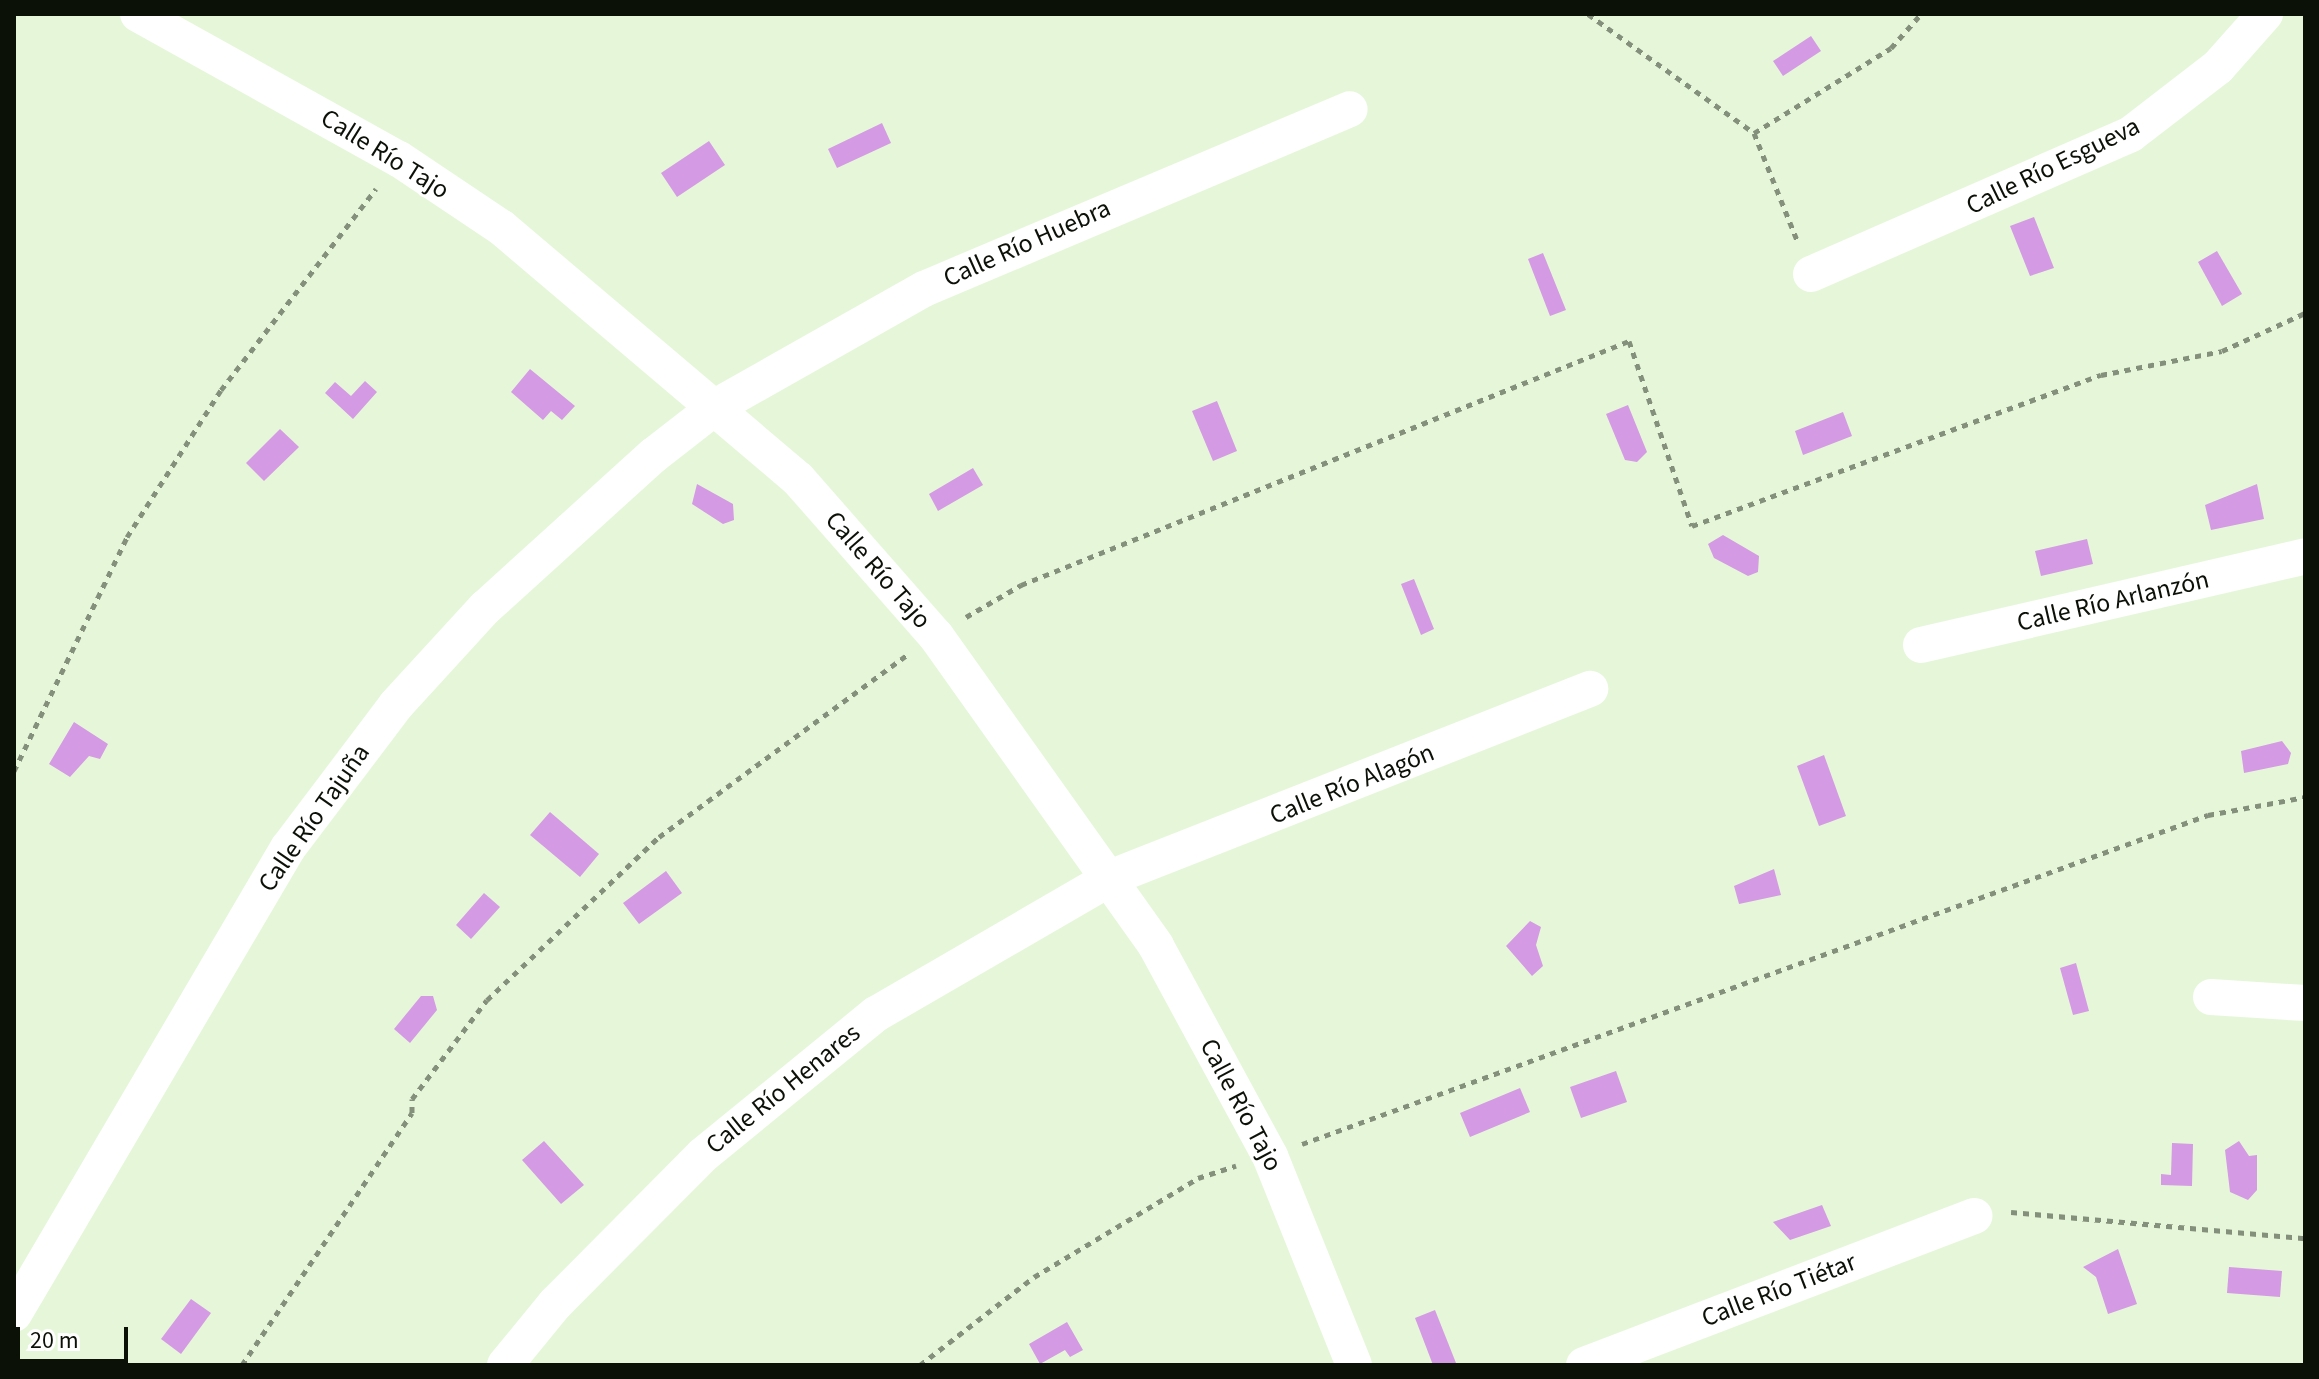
<!DOCTYPE html>
<meta charset="utf-8">
<style>
body{margin:0}
#map{position:relative;width:2319px;height:1379px;overflow:hidden;background:#e6f7d9;font-family:"Source Sans 3",sans-serif}
div>[style]{position:absolute}
.water>*{inset:0;background:#d49ae4}
.path>*{height:5px;margin-top:-2.5px;transform-origin:0;background:repeating-linear-gradient(90deg,#84907b 0 6px,transparent 0 12px)}
.minor>*{height:36px;margin:-18px;padding:0 18px;transform-origin:18px;border-radius:18px;background:#fff}
span{translate:-50% -50%;white-space:nowrap;text-align:center;line-height:1.15;-webkit-text-stroke:6px #fff;paint-order:stroke}
.street-label{font-size:26px;color:#0c1108}
.frame{position:absolute;inset:0;border:16px solid #0c1108;pointer-events:none}
.scale{position:absolute;left:16px;top:1327px;width:112px;height:36px;box-sizing:border-box;border:4px solid #0c1108;border-top:0;padding-left:10px;font-size:24px;line-height:28px;white-space:nowrap;color:#0c1108;-webkit-text-stroke:6px #fff;paint-order:stroke}
</style>
<div id="map">
<div class="water">
<i style="clip-path:polygon(1811px 36px,1821px 51px,1783px 76px,1773px 61px)"></i>
<i style="clip-path:polygon(882px 123px,891px 143px,837px 168px,828px 149px)"></i>
<i style="clip-path:polygon(709px 141px,725px 165px,677px 197px,661px 173px)"></i>
<i style="clip-path:polygon(2034px 217px,2054px 268px,2030px 276px,2010px 226px)"></i>
<i style="clip-path:polygon(2217px 251px,2242px 294px,2222px 306px,2198px 262px)"></i>
<i style="clip-path:polygon(1543px 253px,1566px 310px,1550px 316px,1528px 259px)"></i>
<i style="clip-path:polygon(530px 369px,575px 406px,562px 420px,551px 411px,543px 420px,511px 392px)"></i>
<i style="clip-path:polygon(365px 381px,377px 392px,353px 419px,325px 393px,335px 382px,351px 396px)"></i>
<i style="clip-path:polygon(1217px 401px,1237px 451px,1213px 461px,1192px 411px)"></i>
<i style="clip-path:polygon(1628px 405px,1647px 452px,1637px 462px,1625px 460px,1606px 414px)"></i>
<i style="clip-path:polygon(1843px 412px,1852px 436px,1803px 455px,1795px 431px)"></i>
<i style="clip-path:polygon(280px 429px,299px 447px,264px 481px,246px 463px)"></i>
<i style="clip-path:polygon(973px 468px,983px 485px,938px 511px,929px 494px)"></i>
<i style="clip-path:polygon(697px 484px,733px 504px,734px 520px,723px 524px,692px 504px)"></i>
<i style="clip-path:polygon(2257px 484px,2264px 519px,2211px 530px,2205px 505px)"></i>
<i style="clip-path:polygon(1723px 535px,1759px 556px,1758px 572px,1748px 576px,1714px 558px,1708px 544px)"></i>
<i style="clip-path:polygon(2087px 539px,2093px 564px,2041px 576px,2035px 551px)"></i>
<i style="clip-path:polygon(1414px 579px,1434px 629px,1421px 635px,1401px 584px)"></i>
<i style="clip-path:polygon(74px 722px,108px 744px,100px 759px,89px 756px,70px 777px,49px 764px)"></i>
<i style="clip-path:polygon(2282px 741px,2291px 753px,2288px 764px,2244px 773px,2241px 751px)"></i>
<i style="clip-path:polygon(1824px 755px,1846px 816px,1819px 826px,1797px 766px)"></i>
<i style="clip-path:polygon(550px 812px,599px 854px,580px 877px,530px 835px)"></i>
<i style="clip-path:polygon(1774px 869px,1781px 895px,1739px 904px,1734px 886px)"></i>
<i style="clip-path:polygon(666px 871px,682px 893px,639px 924px,623px 903px)"></i>
<i style="clip-path:polygon(484px 893px,500px 907px,471px 939px,456px 925px)"></i>
<i style="clip-path:polygon(1530px 921px,1541px 927px,1536px 945px,1543px 966px,1532px 976px,1506px 946px)"></i>
<i style="clip-path:polygon(2076px 963px,2089px 1011px,2073px 1015px,2060px 968px)"></i>
<i style="clip-path:polygon(421px 996px,433px 996px,437px 1010px,410px 1043px,394px 1029px)"></i>
<i style="clip-path:polygon(1616px 1071px,1627px 1102px,1581px 1118px,1570px 1087px)"></i>
<i style="clip-path:polygon(1520px 1088px,1530px 1112px,1470px 1137px,1460px 1113px)"></i>
<i style="clip-path:polygon(544px 1141px,584px 1185px,561px 1204px,522px 1160px)"></i>
<i style="clip-path:polygon(2239px 1141px,2249px 1156px,2257px 1155px,2257px 1190px,2248px 1200px,2230px 1192px,2225px 1150px)"></i>
<i style="clip-path:polygon(2172px 1143px,2193px 1144px,2192px 1186px,2161px 1185px,2161px 1174px,2171px 1175px)"></i>
<i style="clip-path:polygon(1822px 1205px,1831px 1226px,1790px 1240px,1773px 1222px)"></i>
<i style="clip-path:polygon(2118px 1249px,2137px 1304px,2108px 1314px,2096px 1277px,2083px 1267px)"></i>
<i style="clip-path:polygon(2229px 1267px,2282px 1271px,2280px 1297px,2227px 1293px)"></i>
<i style="clip-path:polygon(191px 1299px,211px 1313px,181px 1354px,161px 1339px)"></i>
<i style="clip-path:polygon(1435px 1310px,1456px 1363px,1449px 1365px,1433px 1365px,1415px 1318px)"></i>
<i style="clip-path:polygon(1067px 1322px,1083px 1350px,1070px 1357px,1065px 1350px,1040px 1364px,1029px 1344px)"></i>
</div>
<div class="path">
<i style="left:1588px;top:14px;width:204px;rotate:35.6deg"></i>
<i style="left:1754px;top:133px;width:115px;rotate:68.1deg"></i>
<i style="left:1754px;top:133px;width:161px;rotate:-31.8deg"></i>
<i style="left:1891px;top:48px;width:45px;rotate:-48.6deg"></i>
<i style="left:966px;top:617px;width:64px;rotate:-30.2deg"></i>
<i style="left:1021px;top:585px;width:655px;rotate:-21.87deg"></i>
<i style="left:1629px;top:341px;width:195px;rotate:71.2deg"></i>
<i style="left:1692px;top:526px;width:436px;rotate:-20.3deg"></i>
<i style="left:2101px;top:375px;width:123px;rotate:-11.2deg"></i>
<i style="left:2222px;top:351px;width:91px;rotate:-24.6deg"></i>
<i style="left:14px;top:771px;width:260px;rotate:-64.2deg"></i>
<i style="left:127px;top:537px;width:174px;rotate:-57.4deg"></i>
<i style="left:221px;top:390px;width:254px;rotate:-52.4deg"></i>
<i style="left:1302px;top:1144px;width:964px;rotate:-19.96deg"></i>
<i style="left:2208px;top:815px;width:99px;rotate:-10.5deg"></i>
<i style="left:2011px;top:1212px;width:295px;rotate:5.1deg"></i>
<i style="left:242px;top:1365px;width:304px;rotate:-56deg"></i>
<i style="left:412px;top:1113px;width:14px;rotate:-90deg"></i>
<i style="left:412px;top:1099px;width:124px;rotate:-52.9deg"></i>
<i style="left:487px;top:1000px;width:237px;rotate:-43.5deg"></i>
<i style="left:659px;top:837px;width:308px;rotate:-36.3deg"></i>
<i style="left:920px;top:1365px;width:144px;rotate:-37.7deg"></i>
<i style="left:1034px;top:1277px;width:192px;rotate:-31.1deg"></i>
<i style="left:1198px;top:1178px;width:40px;rotate:-18deg"></i>
</div>
<div class="minor">
<i style="left:138px;top:14px;width:299px;rotate:29.1deg"></i>
<i style="left:399px;top:159px;width:124px;rotate:33.8deg"></i>
<i style="left:502px;top:228px;width:388px;rotate:40.3deg"></i>
<i style="left:798px;top:479px;width:209px;rotate:48.7deg"></i>
<i style="left:936px;top:636px;width:380px;rotate:54.6deg"></i>
<i style="left:1156px;top:946px;width:239px;rotate:61.5deg"></i>
<i style="left:1270px;top:1156px;width:225px;rotate:68.1deg"></i>
<i style="left:1811px;top:274px;width:349px;rotate:-23.6deg"></i>
<i style="left:2131px;top:134px;width:110px;rotate:-37.6deg"></i>
<i style="left:2218px;top:67px;width:71px;rotate:-48.4deg"></i>
<i style="left:1921px;top:645px;width:394px;rotate:-13deg"></i>
<i style="left:2211px;top:997px;width:94px;rotate:3.7deg"></i>
<i style="left:14px;top:1314px;width:541px;rotate:-59.55deg"></i>
<i style="left:288px;top:848px;width:179px;rotate:-52.9deg"></i>
<i style="left:396px;top:705px;width:132px;rotate:-47.5deg"></i>
<i style="left:485px;top:608px;width:228px;rotate:-42.2deg"></i>
<i style="left:654px;top:455px;width:80px;rotate:-37.9deg"></i>
<i style="left:717px;top:406px;width:238px;rotate:-29.5deg"></i>
<i style="left:924px;top:289px;width:462px;rotate:-22.9deg"></i>
<i style="left:505px;top:1365px;width:79px;rotate:-50.7deg"></i>
<i style="left:555px;top:1304px;width:210px;rotate:-45.2deg"></i>
<i style="left:703px;top:1155px;width:223px;rotate:-39.2deg"></i>
<i style="left:876px;top:1014px;width:273px;rotate:-30.1deg"></i>
<i style="left:1112px;top:877px;width:514px;rotate:-21.47deg"></i>
<i style="left:1584px;top:1365px;width:418px;rotate:-20.9deg"></i>
</div>
<div class="street-label">
<span style="left:385px;top:154px;rotate:32deg">Calle Río Tajo</span>
<span style="left:2053px;top:166px;rotate:-26deg">Calle Río Esgueva</span>
<span style="left:1027px;top:243px;rotate:-24deg">Calle Río Huebra</span>
<span style="left:878px;top:570px;rotate:49deg">Calle Río Tajo</span>
<span style="left:2113px;top:601px;rotate:-13deg">Calle Río Arlanzón</span>
<span style="left:1352px;top:784px;rotate:-22deg">Calle Río Alagón</span>
<span style="left:314px;top:818px;rotate:-55deg">Calle Río Tajuña</span>
<span style="left:783px;top:1089px;rotate:-39deg">Calle Río Henares</span>
<span style="left:1241px;top:1105px;rotate:62deg">Calle Río Tajo</span>
<span style="left:1779px;top:1290px;rotate:-21deg">Calle Río Tiétar</span>
</div>
<div class="frame"></div>
<div class="scale">20 m</div>
</div>
